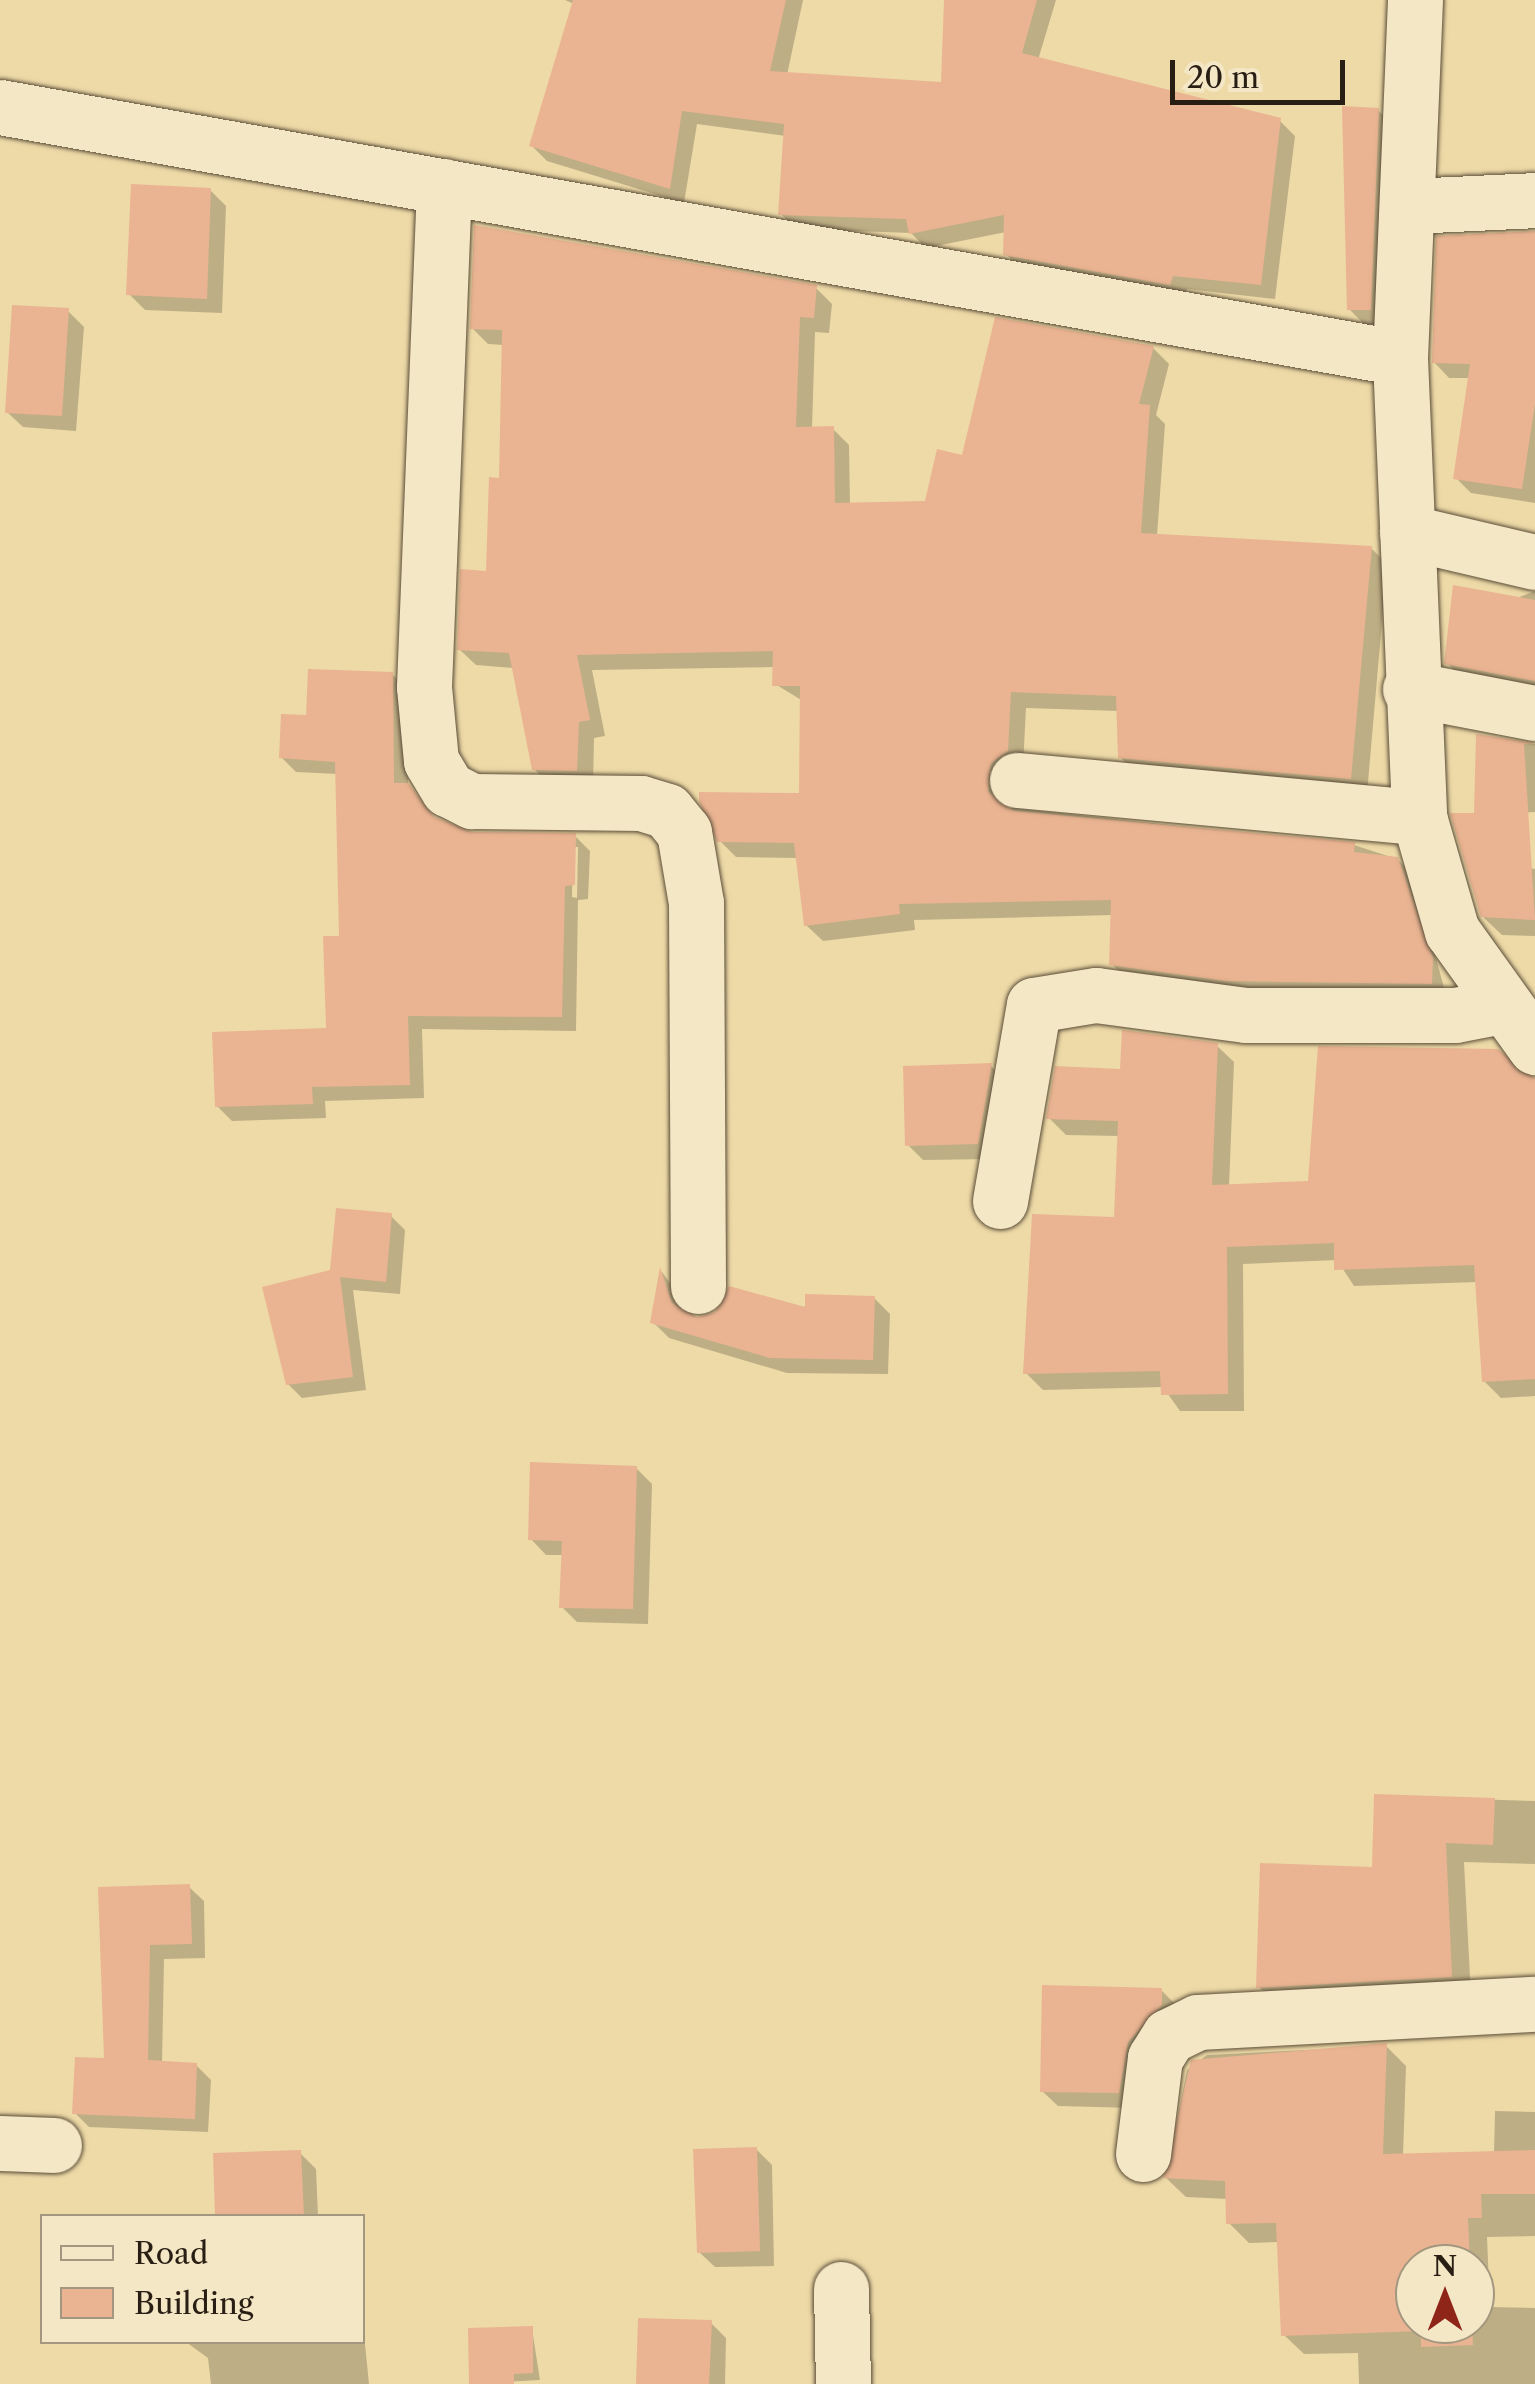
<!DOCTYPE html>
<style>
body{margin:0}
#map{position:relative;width:1535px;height:2384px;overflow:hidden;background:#eedaa7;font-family:"Libre Caslon Text",serif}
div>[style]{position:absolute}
.shadow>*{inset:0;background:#0003}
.building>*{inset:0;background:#eab492}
.roads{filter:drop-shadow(0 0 2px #5a4d39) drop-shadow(0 0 2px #5a4d39)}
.minor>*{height:55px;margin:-27.5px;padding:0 27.5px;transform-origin:27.5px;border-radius:27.5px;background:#f4e7c6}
span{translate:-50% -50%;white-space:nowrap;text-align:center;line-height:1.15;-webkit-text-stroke:10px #f4e7c6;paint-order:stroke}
.legend{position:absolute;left:40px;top:2214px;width:325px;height:130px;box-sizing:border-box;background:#f4e7c6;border:2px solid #a3977f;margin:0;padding:12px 18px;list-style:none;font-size:30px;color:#291e14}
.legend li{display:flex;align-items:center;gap:20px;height:50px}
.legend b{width:50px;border:2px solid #a3977f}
.north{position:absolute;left:1395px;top:2244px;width:100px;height:100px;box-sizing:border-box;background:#f4e7c6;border:2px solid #a3977f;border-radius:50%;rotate:0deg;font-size:28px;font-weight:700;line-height:40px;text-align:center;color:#291e14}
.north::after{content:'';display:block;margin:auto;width:35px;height:45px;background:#8f2418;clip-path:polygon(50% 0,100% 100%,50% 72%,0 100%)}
.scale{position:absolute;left:1170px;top:60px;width:175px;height:45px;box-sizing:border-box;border:5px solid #291e14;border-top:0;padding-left:12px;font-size:30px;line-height:35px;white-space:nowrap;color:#291e14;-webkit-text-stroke:8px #f4e7c6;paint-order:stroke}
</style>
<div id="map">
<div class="shadow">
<i style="clip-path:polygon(565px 0,803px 0,787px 75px,943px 85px,946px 0,1056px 0,1038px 60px,1280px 121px,1295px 136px,1275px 299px,1187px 289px,1185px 299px,1021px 269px,1006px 254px,1006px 232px,926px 248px,911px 233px,796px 229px,781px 214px,786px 136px,697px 124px,684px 203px,547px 161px,532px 146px,574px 4px)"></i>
<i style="clip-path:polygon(1378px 110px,1394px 126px,1386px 324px,1365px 325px,1349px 309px)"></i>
<i style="clip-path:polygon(210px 190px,226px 206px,222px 313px,145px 310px,129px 294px)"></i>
<i style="clip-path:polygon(1535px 232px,1535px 503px,1471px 493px,1456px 478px,1471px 378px,1449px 378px,1434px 362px)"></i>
<i style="clip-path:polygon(816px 288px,832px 304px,829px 333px,815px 332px,812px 429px,833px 429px,849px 445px,850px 505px,927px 503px,964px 458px,1153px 348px,1169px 364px,1156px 415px,1165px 424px,1157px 536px,1371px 548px,1387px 564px,1367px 794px,1136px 773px,1120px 757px,1119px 711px,1026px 708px,1023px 767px,1006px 779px,1004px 807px,1354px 845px,1397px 859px,1414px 876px,1447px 999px,1128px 981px,1112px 964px,1113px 915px,914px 920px,915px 930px,823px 941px,806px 925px,798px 858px,736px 857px,720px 841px,802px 796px,803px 701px,775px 684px,775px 667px,592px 670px,605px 736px,594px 738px,593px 786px,551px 786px,534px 769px,514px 668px,476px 665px,459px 649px,488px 574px,501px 480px,504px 345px,488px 344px,472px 328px)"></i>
<i style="clip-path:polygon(68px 311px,84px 327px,76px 431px,23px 427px,7px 412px)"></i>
<i style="clip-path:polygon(1535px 591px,1535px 695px,1460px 676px,1447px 663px,1514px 599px)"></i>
<i style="clip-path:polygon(evenodd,392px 674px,407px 689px,408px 786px,438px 822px,458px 832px,575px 836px,590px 851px,588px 899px,578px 900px,576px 1031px,422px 1029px,424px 1098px,325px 1101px,326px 1118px,232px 1121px,217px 1106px,329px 1030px,342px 938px,338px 774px,296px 772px,281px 757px,309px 718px,392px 674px,573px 847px,578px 847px,577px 898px,572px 897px,573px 847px)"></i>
<i style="clip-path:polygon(1479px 736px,1535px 744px,1535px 812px,1494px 814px)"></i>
<i style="clip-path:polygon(1466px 858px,1535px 869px,1535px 936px,1502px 935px,1484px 918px)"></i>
<i style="clip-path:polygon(1216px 1045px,1234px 1062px,1229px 1187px,1310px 1184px,1535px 1080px,1535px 1396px,1501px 1398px,1484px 1381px,1478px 1282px,1354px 1286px,1337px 1260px,1243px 1264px,1244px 1411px,1180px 1411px,1163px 1387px,1043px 1390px,1026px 1373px,1116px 1220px,1120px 1136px,1066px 1135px,1049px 1118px,1123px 1071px)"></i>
<i style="clip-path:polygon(991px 1066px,1007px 1081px,993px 1159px,923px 1160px,908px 1145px)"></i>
<i style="clip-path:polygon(391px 1216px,405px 1230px,400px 1294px,353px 1290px,366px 1390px,302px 1398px,288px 1384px,332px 1272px)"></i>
<i style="clip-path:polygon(662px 1272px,697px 1320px,874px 1298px,890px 1314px,888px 1374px,787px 1373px,669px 1338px,653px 1322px)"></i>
<i style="clip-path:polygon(636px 1468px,652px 1484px,648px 1624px,577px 1622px,562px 1607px,564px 1555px,546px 1555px,531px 1539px)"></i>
<i style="clip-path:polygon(1377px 1796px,1535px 1801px,1535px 1864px,1464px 1862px,1471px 1996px,1278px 2006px,1259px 1987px,1374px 1870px)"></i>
<i style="clip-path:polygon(189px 1887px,204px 1901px,205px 1958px,164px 1959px,162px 2064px,196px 2065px,211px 2080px,208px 2132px,89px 2127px,75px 2113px,106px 2061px,100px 1890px)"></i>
<i style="clip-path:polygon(1161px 1990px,1177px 2006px,1134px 2108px,1058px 2106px,1042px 2091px)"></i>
<i style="clip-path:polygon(evenodd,1386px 2046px,1406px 2066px,1403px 2156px,1494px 2154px,1495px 2111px,1535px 2112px,1535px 2236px,1487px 2237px,1490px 2307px,1535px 2308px,1535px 2384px,1359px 2384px,1358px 2353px,1304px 2354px,1284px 2335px,1280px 2242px,1249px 2243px,1229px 2223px,1228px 2199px,1186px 2197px,1166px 2178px,1187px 2070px,1207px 2055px,1386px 2046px,1415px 2264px,1475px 2264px,1475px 2324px,1415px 2324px,1415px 2264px)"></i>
<i style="clip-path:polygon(756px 2149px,772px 2165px,774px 2266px,715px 2267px,699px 2252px)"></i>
<i style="clip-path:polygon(300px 2153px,316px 2169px,318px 2216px,218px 2216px,216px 2156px)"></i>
<i style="clip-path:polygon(362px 2314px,369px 2384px,211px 2384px,208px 2358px,186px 2342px,362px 2342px)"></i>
<i style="clip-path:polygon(711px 2323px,726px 2338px,725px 2384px,638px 2384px)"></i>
<i style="clip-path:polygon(532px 2329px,540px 2380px,470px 2384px)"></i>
</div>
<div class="building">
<i style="clip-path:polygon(573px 0,786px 0,770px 71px,941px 82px,944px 0,1037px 0,1022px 53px,1281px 118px,1261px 285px,1173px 276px,1170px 285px,1003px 255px,1004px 215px,909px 234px,906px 219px,778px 215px,784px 124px,682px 111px,670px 189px,529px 146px)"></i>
<i style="clip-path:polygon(1342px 106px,1379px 108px,1371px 310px,1347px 310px)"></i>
<i style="clip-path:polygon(131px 184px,211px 188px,207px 299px,126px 295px)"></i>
<i style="clip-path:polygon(474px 225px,817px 285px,814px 318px,800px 317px,796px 427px,834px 426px,835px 503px,925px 501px,937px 449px,962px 455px,995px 317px,1154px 346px,1139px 404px,1150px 405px,1141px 533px,1372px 546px,1351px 779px,1118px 758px,1116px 696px,1011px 692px,1008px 751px,991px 763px,988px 792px,1014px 811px,1355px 842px,1354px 852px,1398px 857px,1433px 958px,1432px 984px,1226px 981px,1109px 965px,1111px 900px,899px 904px,900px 914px,804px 926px,794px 843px,717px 842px,699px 801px,699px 792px,799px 793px,800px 686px,772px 686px,773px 651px,577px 655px,590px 720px,579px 722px,577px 771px,532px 770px,509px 653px,457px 650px,460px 569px,486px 571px,489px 477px,499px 478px,502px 330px,470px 329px)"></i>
<i style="clip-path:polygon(1535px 231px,1535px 404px,1522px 489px,1453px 479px,1470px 364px,1432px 363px,1436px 236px)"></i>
<i style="clip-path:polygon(12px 305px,69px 308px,62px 416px,5px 413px)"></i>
<i style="clip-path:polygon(1453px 585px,1535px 600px,1535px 681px,1444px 664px)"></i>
<i style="clip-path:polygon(308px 669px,393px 672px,394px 783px,408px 783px,434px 817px,472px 832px,576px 833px,575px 885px,565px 886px,562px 1017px,408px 1016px,410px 1085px,312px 1087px,313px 1104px,215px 1107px,212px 1032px,326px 1028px,323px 936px,339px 936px,335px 762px,279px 758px,281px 714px,306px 715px)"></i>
<i style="clip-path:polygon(1476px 734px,1535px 743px,1524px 744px,1535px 920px,1481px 917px,1450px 813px,1474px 813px)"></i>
<i style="clip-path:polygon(1122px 1030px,1218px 1043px,1212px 1185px,1308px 1181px,1318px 1046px,1498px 1049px,1535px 1078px,1535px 1379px,1482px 1382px,1474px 1265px,1334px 1270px,1334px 1243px,1227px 1247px,1228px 1394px,1161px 1395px,1160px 1371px,1023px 1374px,1032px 1214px,1114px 1217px,1118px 1121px,1046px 1119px,1055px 1066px,1120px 1069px)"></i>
<i style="clip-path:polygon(992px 1063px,978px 1144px,905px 1146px,903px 1066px)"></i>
<i style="clip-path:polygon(336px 1208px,392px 1213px,386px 1282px,340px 1277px,353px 1377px,286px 1385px,262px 1287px,330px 1270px)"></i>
<i style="clip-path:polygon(660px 1267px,672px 1303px,697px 1317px,715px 1312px,729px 1286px,805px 1307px,805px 1294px,875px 1296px,873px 1360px,770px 1358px,650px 1323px)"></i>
<i style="clip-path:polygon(530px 1462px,637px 1466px,633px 1609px,559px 1608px,562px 1541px,528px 1540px)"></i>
<i style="clip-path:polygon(1374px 1794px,1495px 1798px,1493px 1845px,1446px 1843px,1452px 1977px,1256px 1988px,1260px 1863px,1372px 1867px)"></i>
<i style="clip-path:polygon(190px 1884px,192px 1944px,150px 1945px,148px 2060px,197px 2063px,195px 2119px,72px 2114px,75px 2057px,104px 2058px,98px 1887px)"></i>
<i style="clip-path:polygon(1042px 1985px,1162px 1988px,1162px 2005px,1128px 2042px,1119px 2093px,1040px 2092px)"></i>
<i style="clip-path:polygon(1387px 2043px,1383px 2154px,1535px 2150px,1535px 2194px,1481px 2194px,1482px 2218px,1468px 2218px,1470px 2264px,1415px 2264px,1415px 2324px,1472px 2324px,1473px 2345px,1421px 2347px,1421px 2331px,1281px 2336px,1276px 2223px,1226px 2224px,1225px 2181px,1163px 2178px,1191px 2060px)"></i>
<i style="clip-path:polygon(757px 2147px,760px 2251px,697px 2253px,693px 2149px)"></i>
<i style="clip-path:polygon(301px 2150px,304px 2216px,215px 2216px,213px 2153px)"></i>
<i style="clip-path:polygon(638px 2318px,712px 2320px,709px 2384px,636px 2384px)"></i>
<i style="clip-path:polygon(533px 2326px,533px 2373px,514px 2374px,514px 2384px,469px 2384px,468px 2328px)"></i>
</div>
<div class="roads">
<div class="minor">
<i style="left:1415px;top:0;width:358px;rotate:92.4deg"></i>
<i style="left:1400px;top:358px;width:459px;rotate:87.6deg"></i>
<i style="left:1419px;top:817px;width:119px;rotate:73.9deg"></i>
<i style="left:1452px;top:931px;width:143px;rotate:54.4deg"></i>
<i style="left:0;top:107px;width:1422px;rotate:10.16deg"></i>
<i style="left:444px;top:186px;width:501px;rotate:92.29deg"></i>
<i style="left:424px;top:687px;width:74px;rotate:84.6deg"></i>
<i style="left:431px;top:761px;width:33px;rotate:59deg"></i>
<i style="left:448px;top:789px;width:27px;rotate:27deg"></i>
<i style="left:472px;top:801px;width:169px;rotate:0.7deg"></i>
<i style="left:641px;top:803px;width:27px;rotate:17deg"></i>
<i style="left:667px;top:811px;width:27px;rotate:51deg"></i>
<i style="left:684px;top:832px;width:72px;rotate:80.4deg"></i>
<i style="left:696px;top:903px;width:383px;rotate:89.7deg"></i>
<i style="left:1410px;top:206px;width:125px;rotate:-2.7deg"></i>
<i style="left:1407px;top:532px;width:131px;rotate:13.2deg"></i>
<i style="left:1410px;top:689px;width:127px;rotate:10.9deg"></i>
<i style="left:1017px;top:780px;width:404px;rotate:5.3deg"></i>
<i style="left:1000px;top:1201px;width:199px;rotate:-80.2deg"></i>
<i style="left:1034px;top:1005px;width:63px;rotate:-9.2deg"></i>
<i style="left:1096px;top:995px;width:151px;rotate:7.6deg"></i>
<i style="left:1246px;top:1015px;width:209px"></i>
<i style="left:1455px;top:1015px;width:48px;rotate:-10.8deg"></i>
<i style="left:0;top:2143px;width:54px;rotate:2.1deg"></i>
<i style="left:1143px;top:2154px;width:97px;rotate:-82.9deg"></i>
<i style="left:1155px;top:2058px;width:26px;rotate:-58deg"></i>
<i style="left:1169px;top:2036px;width:32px;rotate:-26deg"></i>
<i style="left:1198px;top:2022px;width:337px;rotate:-3.1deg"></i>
<i style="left:841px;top:2289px;width:95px;rotate:88.8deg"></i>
</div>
</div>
<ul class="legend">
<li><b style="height:12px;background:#f4e7c6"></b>Road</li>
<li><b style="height:28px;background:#eab492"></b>Building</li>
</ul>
<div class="north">N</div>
<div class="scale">20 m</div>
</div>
